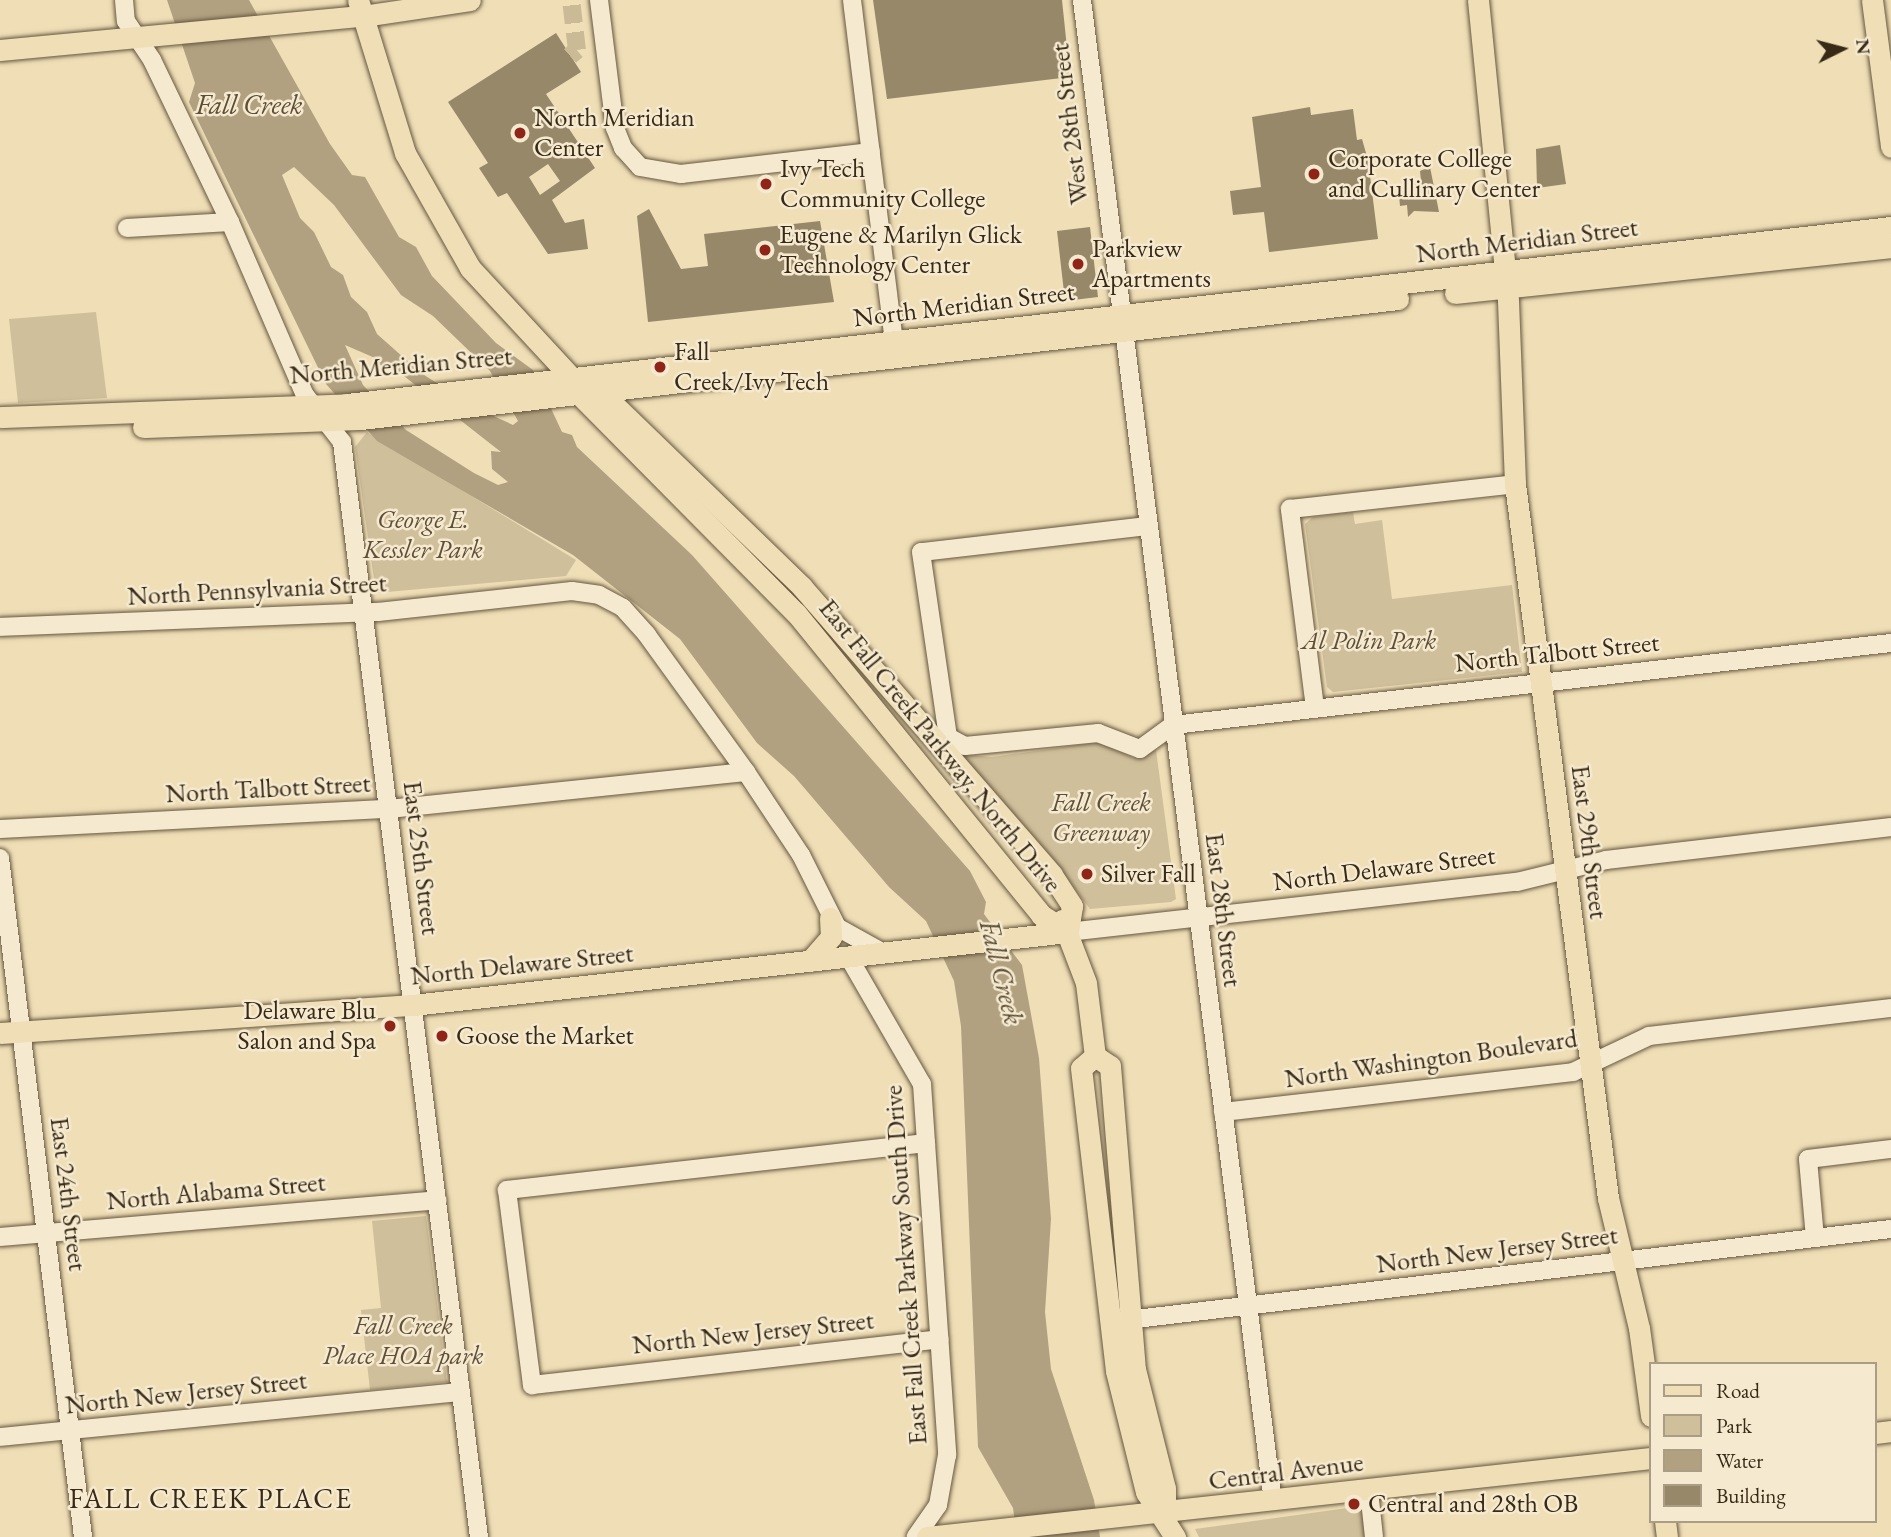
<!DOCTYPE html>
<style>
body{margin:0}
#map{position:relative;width:1891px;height:1537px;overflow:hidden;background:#efdeb6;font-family:"EB Garamond",serif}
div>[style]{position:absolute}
.green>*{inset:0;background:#d0bf9b}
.water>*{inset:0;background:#b1a180}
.building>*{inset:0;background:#98886a}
.minor-tunnel>*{height:18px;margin-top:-9px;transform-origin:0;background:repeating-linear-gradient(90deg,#cbba96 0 18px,transparent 0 27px)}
.roads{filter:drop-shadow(0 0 2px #66573f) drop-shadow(0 0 2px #66573f)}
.minor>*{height:18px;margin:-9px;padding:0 9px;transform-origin:9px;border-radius:9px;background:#f5ead0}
.major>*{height:21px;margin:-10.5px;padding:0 10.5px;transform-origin:10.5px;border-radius:10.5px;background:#efdeb6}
.dots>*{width:19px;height:19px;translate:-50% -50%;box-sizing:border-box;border:4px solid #f5ead0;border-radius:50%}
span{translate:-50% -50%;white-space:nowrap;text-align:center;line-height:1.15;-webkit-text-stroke:5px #f5ead0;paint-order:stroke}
.poi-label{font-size:26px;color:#392a17}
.left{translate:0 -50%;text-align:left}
.right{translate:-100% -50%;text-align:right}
.street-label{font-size:26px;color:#392a17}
.park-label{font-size:26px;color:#5f4f38;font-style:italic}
.water-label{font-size:28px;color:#5d4e36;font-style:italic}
.neighbourhood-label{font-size:28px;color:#392a17;letter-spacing:2px}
.legend{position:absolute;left:1649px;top:1362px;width:228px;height:161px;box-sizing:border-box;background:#f5ead0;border:2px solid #aa9d86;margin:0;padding:9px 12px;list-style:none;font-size:21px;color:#392a17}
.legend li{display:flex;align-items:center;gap:14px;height:35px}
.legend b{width:35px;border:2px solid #aa9d86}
.north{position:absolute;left:1807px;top:14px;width:70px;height:70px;-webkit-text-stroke:5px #f5ead0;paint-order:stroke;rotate:84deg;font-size:19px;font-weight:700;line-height:28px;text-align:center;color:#392a17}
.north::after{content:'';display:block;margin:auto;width:24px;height:32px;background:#392a17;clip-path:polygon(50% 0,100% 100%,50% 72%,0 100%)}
</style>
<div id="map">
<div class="green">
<i style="clip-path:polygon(96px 312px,107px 398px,18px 403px,9px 319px)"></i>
<i style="clip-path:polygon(367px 432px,576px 560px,566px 576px,376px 593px,355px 447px)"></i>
<i style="clip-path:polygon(1353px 512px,1355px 524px,1382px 520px,1392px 599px,1512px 585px,1522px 672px,1333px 692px,1327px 687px,1305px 524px,1313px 517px)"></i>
<i style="clip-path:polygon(1099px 742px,1134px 758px,1156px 750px,1176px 899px,1171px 902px,1090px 909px,1051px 857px,955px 754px,992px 757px)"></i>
<i style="clip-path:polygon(426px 1216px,447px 1382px,370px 1390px,361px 1310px,381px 1308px,372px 1221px)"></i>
<i style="clip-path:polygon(1362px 1506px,1366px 1537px,1199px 1537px,1195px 1529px)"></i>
</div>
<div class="water">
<i style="clip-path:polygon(evenodd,167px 0,249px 0,330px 144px,352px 175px,365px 177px,399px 237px,416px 247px,432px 276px,496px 343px,533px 370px,562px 432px,572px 435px,577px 447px,692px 555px,970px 871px,986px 902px,984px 914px,1022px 965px,1039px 1058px,1051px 1219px,1045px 1312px,1051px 1369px,1094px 1500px,1100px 1537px,1017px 1537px,1013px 1508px,978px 1447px,961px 1026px,954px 981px,926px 921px,889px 887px,794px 776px,757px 743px,680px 639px,573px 555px,377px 441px,326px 384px,189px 102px,195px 83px,167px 0,294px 167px,334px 205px,401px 295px,433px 316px,490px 371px,518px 421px,513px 425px,476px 408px,421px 373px,377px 334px,367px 312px,351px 297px,343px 275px,331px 267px,314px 232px,300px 218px,282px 175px,294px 167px,167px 0,345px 345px,375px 358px,386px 372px,386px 362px,501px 452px,491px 451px,492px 469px,508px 482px,498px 485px,474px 473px,406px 430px,363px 385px,345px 345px)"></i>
</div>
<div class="building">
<i style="clip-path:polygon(873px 0,1062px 0,1070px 77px,887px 99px)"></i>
<i style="clip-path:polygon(evenodd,556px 33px,581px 72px,546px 94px,595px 168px,552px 200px,565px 223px,584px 219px,588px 249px,548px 254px,507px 193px,498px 197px,479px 168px,488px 163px,448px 102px,556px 33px,548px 164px,560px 181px,540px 195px,529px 177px,548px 164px)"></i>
<i style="clip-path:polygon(1310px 107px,1311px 115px,1353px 109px,1357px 140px,1362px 139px,1368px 160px,1378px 239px,1269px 252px,1264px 212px,1233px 215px,1230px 191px,1261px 187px,1252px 117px)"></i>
<i style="clip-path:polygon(1560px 145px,1566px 184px,1537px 188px,1536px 149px)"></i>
<i style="clip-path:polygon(1430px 167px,1439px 212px,1414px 211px,1408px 217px,1407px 205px,1400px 206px,1398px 185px,1421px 181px,1420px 171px)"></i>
<i style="clip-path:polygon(649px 209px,681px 269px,708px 266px,704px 234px,820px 221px,834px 302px,648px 322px,637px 216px)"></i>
<i style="clip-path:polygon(1090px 227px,1098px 297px,1065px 301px,1057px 231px)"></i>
</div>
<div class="minor-tunnel">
<i style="left:570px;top:56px;width:9px;rotate:-41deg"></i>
<i style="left:577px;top:50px;width:50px;rotate:-96.8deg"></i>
</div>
<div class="roads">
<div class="minor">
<i style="left:124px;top:0;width:21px;rotate:85deg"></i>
<i style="left:126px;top:21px;width:47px;rotate:56.3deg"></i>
<i style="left:152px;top:60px;width:180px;rotate:64.3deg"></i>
<i style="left:230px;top:222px;width:189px;rotate:66.6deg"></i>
<i style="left:305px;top:395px;width:60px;rotate:51.8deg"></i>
<i style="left:342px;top:442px;width:1104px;rotate:82.87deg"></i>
<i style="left:599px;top:0;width:129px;rotate:82.9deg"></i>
<i style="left:615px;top:128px;width:22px;rotate:68deg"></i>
<i style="left:623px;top:148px;width:25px;rotate:48deg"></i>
<i style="left:640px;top:167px;width:42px;rotate:9.7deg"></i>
<i style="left:681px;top:174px;width:191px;rotate:-6.6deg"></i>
<i style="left:852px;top:0;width:344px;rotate:83deg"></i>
<i style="left:1082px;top:0;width:1513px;rotate:82.75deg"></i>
<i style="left:127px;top:228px;width:103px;rotate:-3.3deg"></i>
<i style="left:1147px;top:526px;width:227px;rotate:173.4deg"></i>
<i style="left:921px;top:552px;width:187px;rotate:81.7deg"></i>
<i style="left:948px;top:737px;width:19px;rotate:28deg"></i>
<i style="left:965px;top:746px;width:134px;rotate:-5.6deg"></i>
<i style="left:1098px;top:733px;width:45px;rotate:20.9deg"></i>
<i style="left:1140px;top:749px;width:41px;rotate:-36deg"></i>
<i style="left:1173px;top:725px;width:723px;rotate:-6.52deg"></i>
<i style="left:0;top:627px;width:378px;rotate:-2.3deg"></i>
<i style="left:378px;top:612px;width:195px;rotate:-6.2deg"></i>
<i style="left:572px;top:591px;width:27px;rotate:8deg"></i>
<i style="left:599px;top:595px;width:27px;rotate:28deg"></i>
<i style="left:623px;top:608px;width:36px;rotate:48deg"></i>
<i style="left:647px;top:635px;width:169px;rotate:54.1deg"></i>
<i style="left:746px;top:772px;width:100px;rotate:56.5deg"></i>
<i style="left:801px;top:855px;width:80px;rotate:63.4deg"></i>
<i style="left:837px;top:927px;width:49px;rotate:29.2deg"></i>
<i style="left:1315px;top:708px;width:201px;rotate:-97.2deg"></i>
<i style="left:1290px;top:509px;width:226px;rotate:-6.3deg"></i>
<i style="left:0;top:829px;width:389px;rotate:-3deg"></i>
<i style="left:388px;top:809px;width:360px;rotate:-5.9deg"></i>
<i style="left:0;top:858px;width:684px;rotate:83.03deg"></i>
<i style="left:1068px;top:932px;width:452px;rotate:-6.4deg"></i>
<i style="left:1517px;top:882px;width:92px;rotate:-13.9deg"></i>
<i style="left:1606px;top:860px;width:287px;rotate:-6.6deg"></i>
<i style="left:848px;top:956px;width:148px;rotate:60deg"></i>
<i style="left:922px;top:1084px;width:372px;rotate:86.1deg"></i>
<i style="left:947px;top:1455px;width:51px;rotate:100.2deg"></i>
<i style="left:938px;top:1505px;width:39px;rotate:125deg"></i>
<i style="left:1223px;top:1112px;width:352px;rotate:-6.5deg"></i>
<i style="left:1573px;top:1072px;width:84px;rotate:-25.3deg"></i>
<i style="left:1649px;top:1036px;width:244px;rotate:-6.6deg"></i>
<i style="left:926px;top:1143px;width:422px;rotate:173.6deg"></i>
<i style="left:507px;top:1190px;width:197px;rotate:82.7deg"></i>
<i style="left:532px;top:1385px;width:410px;rotate:-6.4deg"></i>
<i style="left:0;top:1237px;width:439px;rotate:-4.8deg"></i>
<i style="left:1815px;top:1238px;width:79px;rotate:-95.1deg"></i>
<i style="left:1808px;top:1159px;width:84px;rotate:-6.9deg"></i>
<i style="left:1119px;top:1321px;width:777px;rotate:-6.8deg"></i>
<i style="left:0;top:1437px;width:463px;rotate:-5.6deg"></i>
<i style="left:1369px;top:1491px;width:46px;rotate:83.8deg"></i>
</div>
<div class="major">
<i style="left:358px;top:0;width:160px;rotate:72.9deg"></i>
<i style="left:405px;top:153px;width:132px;rotate:60.5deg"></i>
<i style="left:470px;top:268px;width:149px;rotate:47.2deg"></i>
<i style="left:571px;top:377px;width:36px;rotate:28deg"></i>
<i style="left:603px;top:394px;width:277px;rotate:44.1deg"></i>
<i style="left:802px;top:587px;width:381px;rotate:49deg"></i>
<i style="left:1052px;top:875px;width:37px;rotate:57deg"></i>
<i style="left:1072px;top:906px;width:26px;rotate:99deg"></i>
<i style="left:1478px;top:0;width:302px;rotate:84.3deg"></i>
<i style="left:1508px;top:301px;width:183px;rotate:87.8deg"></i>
<i style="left:1515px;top:484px;width:720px;rotate:82.58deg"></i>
<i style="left:1608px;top:1198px;width:134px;rotate:76.6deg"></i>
<i style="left:1639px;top:1328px;width:89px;rotate:82.2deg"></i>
<i style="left:1872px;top:0;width:148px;rotate:82.6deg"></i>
<i style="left:0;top:50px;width:365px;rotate:-5.4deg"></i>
<i style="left:363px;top:16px;width:108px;rotate:-8.5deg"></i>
<i style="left:1455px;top:293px;width:438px;rotate:-6deg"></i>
<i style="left:574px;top:389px;width:315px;rotate:45.3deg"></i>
<i style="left:796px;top:613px;width:389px;rotate:50.9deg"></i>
<i style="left:1041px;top:915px;width:32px;rotate:32deg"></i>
<i style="left:0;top:417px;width:347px;rotate:-2.1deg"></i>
<i style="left:347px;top:404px;width:1554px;rotate:-6.54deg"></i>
<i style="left:143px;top:427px;width:218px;rotate:-2.1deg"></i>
<i style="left:361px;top:419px;width:1044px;rotate:-6.6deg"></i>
<i style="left:1062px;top:920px;width:67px;rotate:69.1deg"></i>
<i style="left:1086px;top:983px;width:74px;rotate:83deg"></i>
<i style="left:810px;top:961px;width:32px;rotate:-49deg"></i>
<i style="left:831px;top:937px;width:19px;rotate:-93deg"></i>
<i style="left:0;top:1033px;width:414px;rotate:-3.9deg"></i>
<i style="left:413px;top:1005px;width:659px;rotate:-6.36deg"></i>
<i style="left:1095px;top:1056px;width:18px;rotate:139deg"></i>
<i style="left:1081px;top:1068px;width:305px;rotate:83.4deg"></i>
<i style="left:1116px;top:1371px;width:125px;rotate:76.1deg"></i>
<i style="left:1146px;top:1492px;width:54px;rotate:57.2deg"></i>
<i style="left:1095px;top:1056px;width:18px;rotate:34deg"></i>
<i style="left:1110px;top:1066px;width:304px;rotate:85.3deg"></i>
<i style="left:1135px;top:1369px;width:123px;rotate:75.9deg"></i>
<i style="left:1165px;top:1488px;width:26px;rotate:90deg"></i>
<i style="left:1875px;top:1433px;width:16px;rotate:-7deg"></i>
<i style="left:1665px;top:1521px;width:16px;rotate:83deg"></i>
<i style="left:927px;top:1537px;width:728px;rotate:-6.23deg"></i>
</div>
</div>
<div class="dots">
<i style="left:520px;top:133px;background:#8f2418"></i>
<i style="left:1314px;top:174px;background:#8f2418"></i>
<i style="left:766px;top:184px;background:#8f2418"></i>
<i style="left:765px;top:250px;background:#8f2418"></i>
<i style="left:1078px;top:264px;background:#8f2418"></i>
<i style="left:660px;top:367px;background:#8f2418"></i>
<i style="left:1087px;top:874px;background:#8f2418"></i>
<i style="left:390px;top:1026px;background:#8f2418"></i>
<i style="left:442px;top:1036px;background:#8f2418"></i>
<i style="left:1354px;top:1504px;background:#8f2418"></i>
</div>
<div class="poi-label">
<span class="left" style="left:534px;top:133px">North Meridian<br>Center</span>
<span class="left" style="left:1328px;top:174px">Corporate College<br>and Cullinary Center</span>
<span class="left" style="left:780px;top:184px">Ivy Tech<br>Community College</span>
<span class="left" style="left:779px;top:250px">Eugene &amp; Marilyn Glick<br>Technology Center</span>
<span class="left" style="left:1092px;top:264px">Parkview<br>Apartments</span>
<span class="left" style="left:674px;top:367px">Fall<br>Creek/Ivy Tech</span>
<span class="left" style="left:1101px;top:874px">Silver Fall</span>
<span class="right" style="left:376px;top:1026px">Delaware Blu<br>Salon and Spa</span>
<span class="left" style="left:456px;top:1036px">Goose the Market</span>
<span class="left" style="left:1368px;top:1504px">Central and 28th OB</span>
</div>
<div class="street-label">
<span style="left:1070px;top:124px;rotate:-97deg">West 28th Street</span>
<span style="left:1527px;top:241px;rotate:-7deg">North Meridian Street</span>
<span style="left:964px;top:305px;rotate:-7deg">North Meridian Street</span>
<span style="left:401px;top:366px;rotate:-5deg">North Meridian Street</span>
<span style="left:257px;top:590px;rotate:-3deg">North Pennsylvania Street</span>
<span style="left:1557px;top:653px;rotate:-6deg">North Talbott Street</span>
<span style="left:940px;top:746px;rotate:51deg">East Fall Creek Parkway, North Drive</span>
<span style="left:268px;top:789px;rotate:-3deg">North Talbott Street</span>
<span style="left:1589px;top:842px;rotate:83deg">East 29th Street</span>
<span style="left:421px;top:858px;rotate:83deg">East 25th Street</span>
<span style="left:1384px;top:869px;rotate:-7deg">North Delaware Street</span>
<span style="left:1223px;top:910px;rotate:83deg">East 28th Street</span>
<span style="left:522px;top:965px;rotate:-6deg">North Delaware Street</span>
<span style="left:1431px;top:1059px;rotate:-8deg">North Washington Boulevard</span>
<span style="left:216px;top:1192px;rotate:-5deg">North Alabama Street</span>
<span style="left:68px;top:1194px;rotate:83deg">East 24th Street</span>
<span style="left:1497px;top:1250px;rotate:-7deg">North New Jersey Street</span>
<span style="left:906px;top:1265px;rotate:-94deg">East Fall Creek Parkway South Drive</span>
<span style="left:753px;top:1333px;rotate:-6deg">North New Jersey Street</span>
<span style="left:186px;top:1393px;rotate:-6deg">North New Jersey Street</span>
<span style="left:1286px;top:1472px;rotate:-7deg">Central Avenue</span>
</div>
<div class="park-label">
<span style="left:423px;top:535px">George E.<br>Kessler Park</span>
<span style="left:1369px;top:641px">Al Polin Park</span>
<span style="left:1101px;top:818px">Fall Creek<br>Greenway</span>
<span style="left:403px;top:1341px">Fall Creek<br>Place HOA park</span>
</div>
<div class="water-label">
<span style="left:249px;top:104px">Fall Creek</span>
<span style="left:1002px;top:972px;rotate:76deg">Fall Creek</span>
</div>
<div class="neighbourhood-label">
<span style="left:211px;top:1498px">FALL CREEK PLACE</span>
</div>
<ul class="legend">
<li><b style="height:9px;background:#efdeb6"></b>Road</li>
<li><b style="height:19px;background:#d0bf9b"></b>Park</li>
<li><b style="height:19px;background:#b1a180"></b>Water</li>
<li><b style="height:19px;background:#98886a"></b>Building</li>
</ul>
<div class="north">N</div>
</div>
